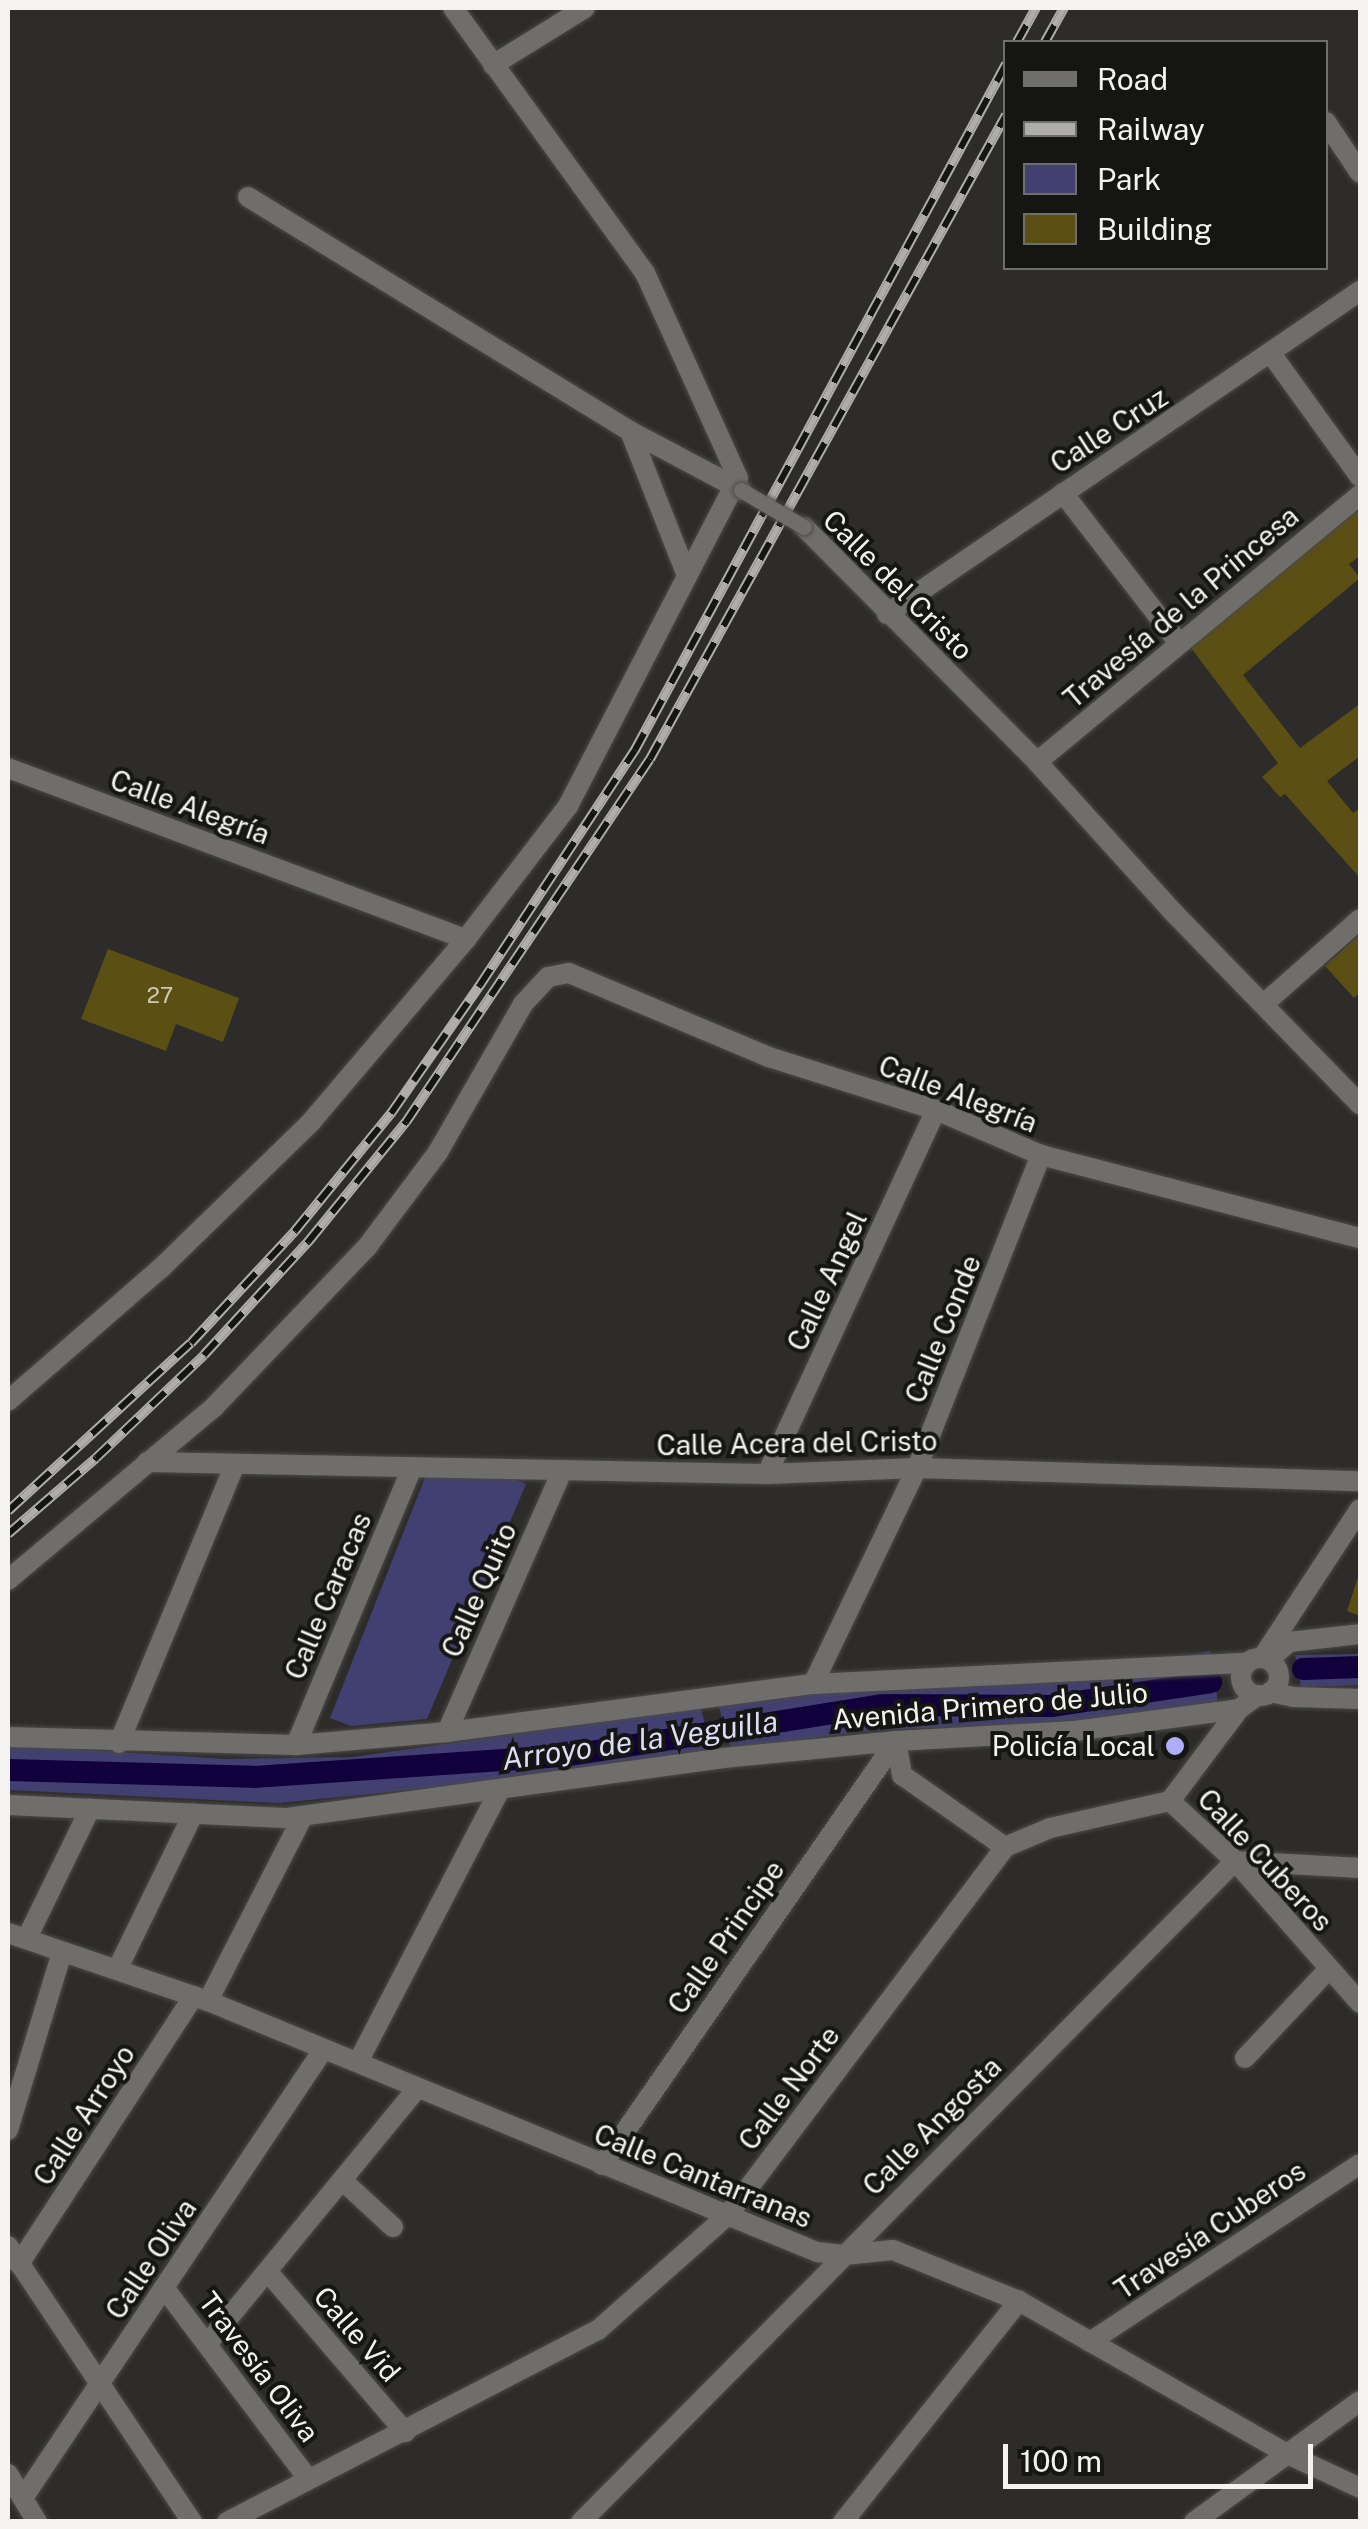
<!DOCTYPE html>
<meta charset="utf-8">
<style>
body{margin:0}
#map{position:relative;width:1368px;height:2529px;overflow:hidden;background:#2d2c2a;font-family:"Public Sans",sans-serif}
div>[style]{position:absolute}
.green>*{inset:0;background:#423f73}
.canal>*{height:22px;margin:-11px;padding:0 11px;transform-origin:11px;border-radius:11px;background:#11003b}
.building>*{inset:0;background:#5c4f14}
.roads{filter:drop-shadow(0 0 2px #4b4a48) drop-shadow(0 0 2px #4b4a48)}
.minor>*{height:20px;margin:-10px;padding:0 10px;transform-origin:10px;border-radius:10px;background:#6f6e6b}
.minor>.ring{margin:-10px;padding:0;box-sizing:content-box;background:none;border:20px solid #6f6e6b;border-radius:50%}
.rail>*{height:10px;margin-top:-5px;transform-origin:0;background:repeating-linear-gradient(90deg,#151514 0 19px,#aeadab 0 38px);box-sizing:border-box;border-block:2px solid #aeadab}
.bridges{filter:drop-shadow(0 0 2px #4b4a48) drop-shadow(0 0 2px #4b4a48)}
.pedestrian-bridge>*{height:15px;margin:-7.5px;padding:0 7.5px;transform-origin:7.5px;border-radius:7.5px;background:#6f6e6b}
.dots>*{width:28px;height:28px;translate:-50% -50%;box-sizing:border-box;border:5px solid #151514;border-radius:50%}
span{translate:-50% -50%;white-space:nowrap;text-align:center;line-height:1.15;-webkit-text-stroke:8px #151514;paint-order:stroke}
.number-label{font-size:22px;color:#cecaba}
.number-label span{-webkit-text-stroke-width:0}
.street-label{font-size:28px;color:#f4f3f1}
.poi-label{font-size:28px;color:#f4f3f1}
.right{translate:-100% -50%;text-align:right}
.water-label{font-size:30px;color:#dcddf4;font-style:italic}
.frame{position:absolute;inset:0;border:10px solid #f4f3f1;pointer-events:none}
.legend{position:absolute;left:1003px;top:40px;width:325px;height:230px;box-sizing:border-box;background:#151514;border:2px solid #6e6e6c;margin:0;padding:12px 18px;list-style:none;font-size:30px;color:#f4f3f1}
.legend li{display:flex;align-items:center;gap:20px;height:50px}
.legend b{width:50px;border:2px solid #6e6e6c}
.scale{position:absolute;left:1003px;top:2444px;width:310px;height:45px;box-sizing:border-box;border:5px solid #f4f3f1;border-top:0;padding-left:12px;font-size:30px;line-height:35px;white-space:nowrap;color:#f4f3f1;-webkit-text-stroke:8px #151514;paint-order:stroke}
</style>
<div id="map">
<div class="green">
<i style="clip-path:polygon(502px 1474px,526px 1484px,427px 1719px,351px 1726px,330px 1718px,426px 1475px)"></i>
<i style="clip-path:polygon(1210px 1651px,1218px 1703px,1079px 1723px,873px 1730px,731px 1749px,718px 1704px,868px 1688px,1091px 1674px)"></i>
<i style="clip-path:polygon(1360px 1654px,1360px 1685px,1301px 1687px,1295px 1655px)"></i>
<i style="clip-path:polygon(699px 1699px,713px 1760px,279px 1803px,8px 1790px,8px 1745px,226px 1759px,353px 1757px,578px 1725px)"></i>
</div>
<div class="canal">
<i style="left:1303px;top:1669px;width:57px;rotate:-2deg"></i>
<i style="left:8px;top:1770px;width:245px;rotate:1.6deg"></i>
<i style="left:253px;top:1777px;width:313px;rotate:-3.9deg"></i>
<i style="left:565px;top:1756px;width:321px;rotate:-9.1deg"></i>
<i style="left:882px;top:1705px;width:169px;rotate:0.3deg"></i>
<i style="left:1051px;top:1706px;width:162px;rotate:-8.5deg"></i>
</div>
<div class="building">
<i style="clip-path:polygon(1360px 508px,1360px 556px,1349px 564px,1360px 578px,1243px 675px,1300px 748px,1360px 704px,1360px 756px,1327px 781px,1353px 813px,1360px 808px,1360px 878px,1285px 794px,1280px 797px,1262px 777px,1278px 763px,1191px 648px)"></i>
<i style="clip-path:polygon(1360px 934px,1360px 992px,1354px 998px,1325px 966px)"></i>
<i style="clip-path:polygon(108px 949px,239px 998px,223px 1042px,176px 1024px,166px 1051px,81px 1019px)"></i>
<i style="clip-path:polygon(1360px 1571px,1360px 1616px,1347px 1611px)"></i>
</div>
<div class="roads">
<div class="minor">
<i style="left:493px;top:65px;width:108px;rotate:-31.8deg"></i>
<i style="left:1326px;top:122px;width:61px;rotate:56.3deg"></i>
<i style="left:248px;top:197px;width:448px;rotate:31.5deg"></i>
<i style="left:630px;top:431px;width:126px;rotate:28deg"></i>
<i style="left:1272px;top:355px;width:150px;rotate:54.2deg"></i>
<i style="left:630px;top:431px;width:156px;rotate:68.5deg"></i>
<i style="left:1063px;top:493px;width:190px;rotate:52.3deg"></i>
<i style="left:804px;top:527px;width:331px;rotate:45.2deg"></i>
<i style="left:1037px;top:762px;width:204px;rotate:47.8deg"></i>
<i style="left:1174px;top:913px;width:267px;rotate:45.8deg"></i>
<i style="left:887px;top:614px;width:573px;rotate:-34.33deg"></i>
<i style="left:1037px;top:762px;width:419px;rotate:-39.6deg"></i>
<i style="left:8px;top:768px;width:489px;rotate:20.5deg"></i>
<i style="left:1266px;top:1002px;width:125px;rotate:-41.4deg"></i>
<i style="left:8px;top:1401px;width:201px;rotate:-41deg"></i>
<i style="left:160px;top:1269px;width:211px;rotate:-44.2deg"></i>
<i style="left:311px;top:1122px;width:240px;rotate:-49.7deg"></i>
<i style="left:466px;top:939px;width:168px;rotate:-52.5deg"></i>
<i style="left:568px;top:806px;width:369px;rotate:-62.6deg"></i>
<i style="left:738px;top:478px;width:225px;rotate:-114.4deg"></i>
<i style="left:645px;top:273px;width:327px;rotate:-125.9deg"></i>
<i style="left:147px;top:1462px;width:620px;rotate:1.11deg"></i>
<i style="left:767px;top:1474px;width:150px;rotate:-2.3deg"></i>
<i style="left:917px;top:1468px;width:443px;rotate:1.7deg"></i>
<i style="left:767px;top:1474px;width:401px;rotate:-65.1deg"></i>
<i style="left:8px;top:1580px;width:269px;rotate:-40deg"></i>
<i style="left:214px;top:1407px;width:221px;rotate:-46.3deg"></i>
<i style="left:367px;top:1247px;width:119px;rotate:-53.2deg"></i>
<i style="left:438px;top:1152px;width:171px;rotate:-60.1deg"></i>
<i style="left:523px;top:1004px;width:37px;rotate:-47deg"></i>
<i style="left:548px;top:977px;width:21px;rotate:-11deg"></i>
<i style="left:569px;top:973px;width:217px;rotate:22.8deg"></i>
<i style="left:769px;top:1057px;width:175px;rotate:17.6deg"></i>
<i style="left:936px;top:1110px;width:114px;rotate:23.2deg"></i>
<i style="left:1041px;top:1155px;width:330px;rotate:14.6deg"></i>
<i style="left:1262px;top:1658px;width:178px;rotate:-56.7deg"></i>
<i class="ring" style="left:1241px;top:1658px;width:18px;height:18px"></i>
<i style="left:1269px;top:1659px;width:26px;rotate:-40deg"></i>
<i style="left:1289px;top:1642px;width:71px;rotate:-6.4deg"></i>
<i style="left:813px;top:1684px;width:240px;rotate:-64.3deg"></i>
<i style="left:917px;top:1468px;width:337px;rotate:-68.4deg"></i>
<i style="left:1270px;top:1692px;width:24px;rotate:12deg"></i>
<i style="left:1293px;top:1697px;width:67px;rotate:1.7deg"></i>
<i style="left:447px;top:1732px;width:285px;rotate:-66.2deg"></i>
<i style="left:8px;top:1737px;width:288px;rotate:1.6deg"></i>
<i style="left:296px;top:1745px;width:152px;rotate:-4.9deg"></i>
<i style="left:447px;top:1732px;width:369px;rotate:-7.5deg"></i>
<i style="left:813px;top:1684px;width:434px;rotate:-2.8deg"></i>
<i style="left:896px;top:1741px;width:35px;rotate:80deg"></i>
<i style="left:902px;top:1775px;width:126px;rotate:35deg"></i>
<i style="left:119px;top:1743px;width:299px;rotate:-67.4deg"></i>
<i style="left:296px;top:1745px;width:300px;rotate:-67.3deg"></i>
<i style="left:1170px;top:1801px;width:88px;rotate:42.7deg"></i>
<i style="left:1235px;top:1861px;width:189px;rotate:48.6deg"></i>
<i style="left:8px;top:1805px;width:278px;rotate:2.7deg"></i>
<i style="left:286px;top:1818px;width:441px;rotate:-7.8deg"></i>
<i style="left:723px;top:1758px;width:174px;rotate:-5.6deg"></i>
<i style="left:896px;top:1741px;width:179px;rotate:-3.2deg"></i>
<i style="left:1075px;top:1731px;width:165px;rotate:-7.6deg"></i>
<i style="left:1239px;top:1709px;width:24px;rotate:-36deg"></i>
<i style="left:8px;top:1933px;width:211px;rotate:18.8deg"></i>
<i style="left:208px;top:2001px;width:659px;rotate:22.4deg"></i>
<i style="left:817px;top:2252px;width:27px;rotate:6deg"></i>
<i style="left:844px;top:2255px;width:49px;rotate:-5.8deg"></i>
<i style="left:893px;top:2250px;width:136px;rotate:22deg"></i>
<i style="left:1019px;top:2301px;width:306px;rotate:29.7deg"></i>
<i style="left:1285px;top:2453px;width:83px;rotate:25deg"></i>
<i style="left:27px;top:1938px;width:144px;rotate:-64deg"></i>
<i style="left:117px;top:1970px;width:174px;rotate:-64deg"></i>
<i style="left:208px;top:2001px;width:208px;rotate:-62.8deg"></i>
<i style="left:1245px;top:2058px;width:122px;rotate:-46.7deg"></i>
<i style="left:358px;top:2062px;width:305px;rotate:-62.5deg"></i>
<i style="left:8px;top:2130px;width:186px;rotate:-73.1deg"></i>
<i style="left:602px;top:2165px;width:516px;rotate:-55.26deg"></i>
<i style="left:343px;top:2181px;width:68px;rotate:42.6deg"></i>
<i style="left:8px;top:2246px;width:332px;rotate:56.3deg"></i>
<i style="left:19px;top:2264px;width:320px;rotate:-56.9deg"></i>
<i style="left:268px;top:2272px;width:211px;rotate:49.4deg"></i>
<i style="left:165px;top:2289px;width:238px;rotate:53deg"></i>
<i style="left:1090px;top:2342px;width:323px;rotate:-33.4deg"></i>
<i style="left:208px;top:2343px;width:329px;rotate:-50.6deg"></i>
<i style="left:8px;top:2474px;width:56px;rotate:58.9deg"></i>
<i style="left:23px;top:2498px;width:539px;rotate:-56.19deg"></i>
<i style="left:227px;top:2522px;width:418px;rotate:-27.4deg"></i>
<i style="left:598px;top:2330px;width:174px;rotate:-41.5deg"></i>
<i style="left:728px;top:2215px;width:461px;rotate:-53deg"></i>
<i style="left:1005px;top:1847px;width:49px;rotate:-22.9deg"></i>
<i style="left:1050px;top:1828px;width:123px;rotate:-12.7deg"></i>
<i style="left:1170px;top:1801px;width:115px;rotate:-53.1deg"></i>
<i style="left:581px;top:2522px;width:930px;rotate:-45.3deg"></i>
<i style="left:1235px;top:1861px;width:125px;rotate:3.2deg"></i>
<i style="left:843px;top:2522px;width:283px;rotate:-51.5deg"></i>
<i style="left:1194px;top:2522px;width:205px;rotate:-36.1deg"></i>
</div>
</div>
<div class="rail">
<i style="left:1017px;top:42px;width:39px;rotate:-61deg"></i>
<i style="left:1045px;top:42px;width:39px;rotate:-61deg"></i>
<i style="left:8px;top:1511px;width:248px;rotate:-42.6deg"></i>
<i style="left:191px;top:1343px;width:153px;rotate:-47.1deg"></i>
<i style="left:295px;top:1231px;width:154px;rotate:-50.8deg"></i>
<i style="left:392px;top:1112px;width:155px;rotate:-55.3deg"></i>
<i style="left:480px;top:985px;width:282px;rotate:-56.6deg"></i>
<i style="left:635px;top:750px;width:780px;rotate:-61.59deg"></i>
<i style="left:8px;top:1534px;width:116px;rotate:-40.8deg"></i>
<i style="left:96px;top:1458px;width:149px;rotate:-43.6deg"></i>
<i style="left:204px;top:1355px;width:154px;rotate:-47.4deg"></i>
<i style="left:308px;top:1242px;width:155px;rotate:-50.8deg"></i>
<i style="left:406px;top:1122px;width:437px;rotate:-56.1deg"></i>
<i style="left:650px;top:759px;width:736px;rotate:-61.07deg"></i>
</div>
<div class="bridges">
<div class="pedestrian-bridge">
<i style="left:741px;top:490px;width:73px;rotate:30.4deg"></i>
</div>
</div>
<div class="dots">
<i style="left:1175px;top:1746px;background:#afaefa"></i>
</div>
<div class="number-label">
<span style="left:160px;top:996px">27</span>
</div>
<div class="street-label">
<span style="left:1109px;top:430px;rotate:-33deg">Calle Cruz</span>
<span style="left:898px;top:585px;rotate:45deg">Calle del Cristo</span>
<span style="left:1181px;top:607px;rotate:-40deg">Travesía de la Princesa</span>
<span style="left:190px;top:807px;rotate:20deg">Calle Alegría</span>
<span style="left:958px;top:1094px;rotate:21deg">Calle Alegría</span>
<span style="left:827px;top:1281px;rotate:-65deg">Calle Angel</span>
<span style="left:943px;top:1329px;rotate:-68deg">Calle Conde</span>
<span style="left:797px;top:1443px;rotate:-1deg">Calle Acera del Cristo</span>
<span style="left:479px;top:1590px;rotate:-66deg">Calle Quito</span>
<span style="left:328px;top:1596px;rotate:-67deg">Calle Caracas</span>
<span style="left:990px;top:1706px;rotate:-5deg">Avenida Primero de Julio</span>
<span style="left:1265px;top:1860px;rotate:47deg">Calle Cuberos</span>
<span style="left:726px;top:1937px;rotate:-55deg">Calle Principe</span>
<span style="left:789px;top:2088px;rotate:-53deg">Calle Norte</span>
<span style="left:84px;top:2115px;rotate:-57deg">Calle Arroyo</span>
<span style="left:932px;top:2126px;rotate:-45deg">Calle Angosta</span>
<span style="left:703px;top:2176px;rotate:22deg">Calle Cantarranas</span>
<span style="left:1210px;top:2230px;rotate:-34deg">Travesía Cuberos</span>
<span style="left:151px;top:2259px;rotate:-56deg">Calle Oliva</span>
<span style="left:357px;top:2334px;rotate:49deg">Calle Vid</span>
<span style="left:259px;top:2367px;rotate:53deg">Travesía Oliva</span>
</div>
<div class="poi-label">
<span class="right" style="left:1155px;top:1746px">Policía Local</span>
</div>
<div class="water-label">
<span style="left:640px;top:1740px;rotate:-8deg">Arroyo de la Veguilla</span>
</div>
<div class="frame"></div>
<ul class="legend">
<li><b style="height:12px;background:#6f6e6b"></b>Road</li>
<li><b style="height:12px;background:#aeadab"></b>Railway</li>
<li><b style="height:28px;background:#423f73"></b>Park</li>
<li><b style="height:28px;background:#5c4f14"></b>Building</li>
</ul>
<div class="scale">100 m</div>
</div>
